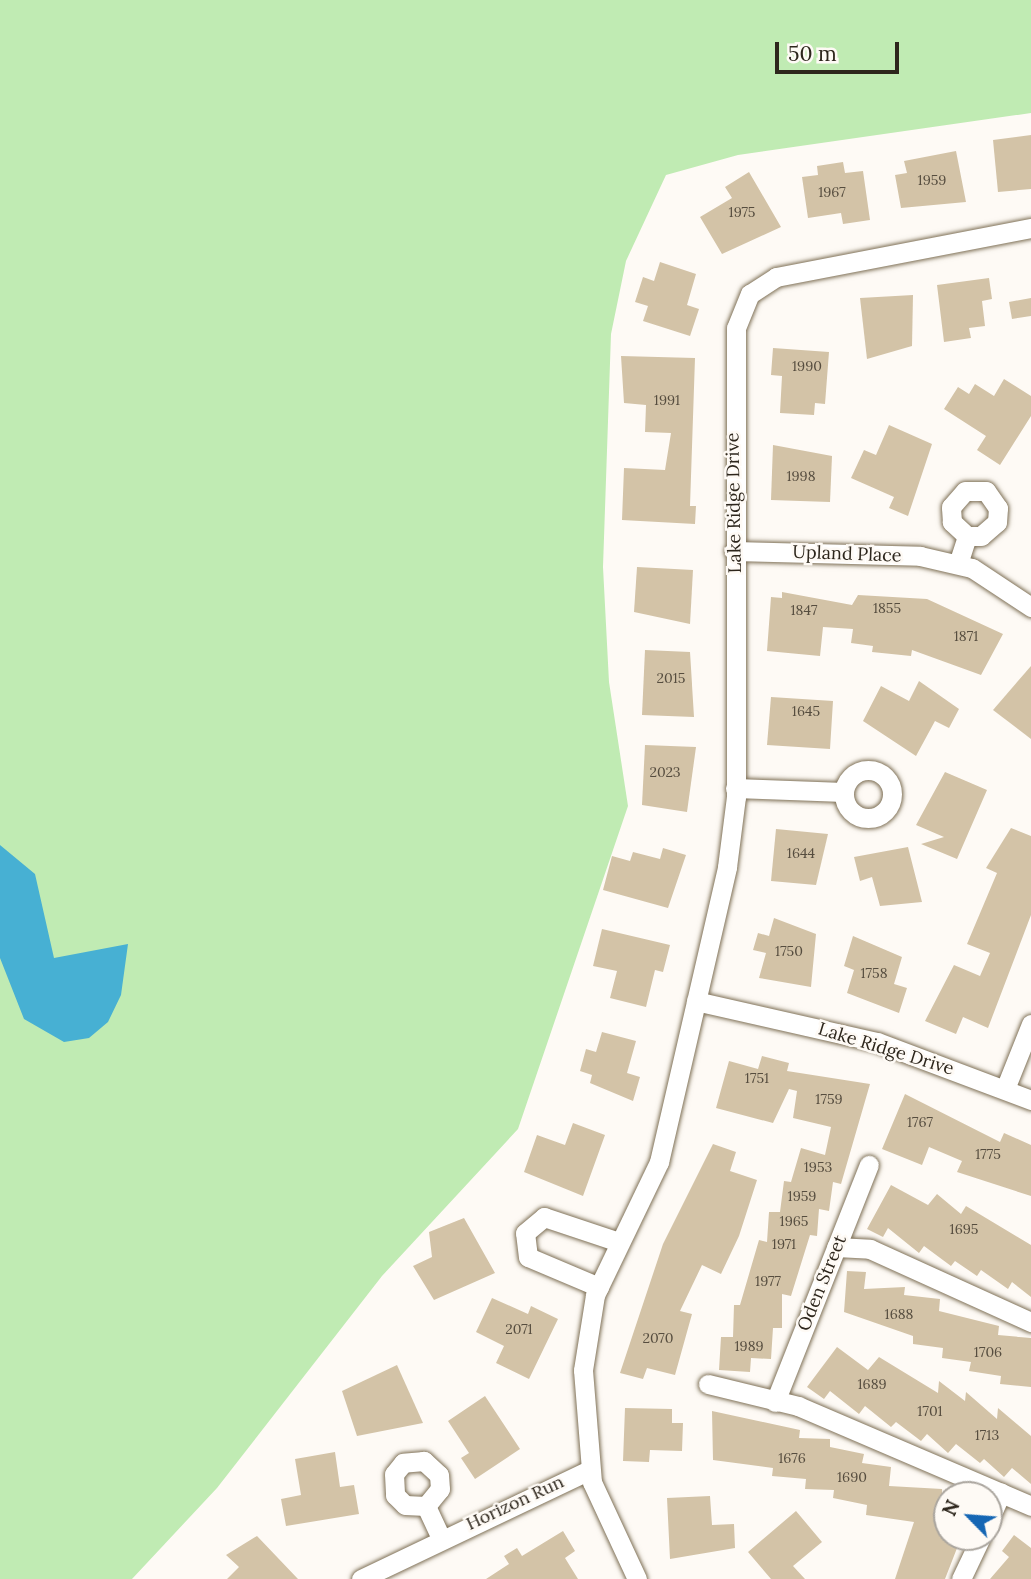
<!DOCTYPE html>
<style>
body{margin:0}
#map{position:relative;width:1031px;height:1579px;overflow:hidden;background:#fefaf5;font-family:Lora,serif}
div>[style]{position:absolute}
.green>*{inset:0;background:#c0ebb3}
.water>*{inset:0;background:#47b0d3}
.building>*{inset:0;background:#d3c3a7}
.roads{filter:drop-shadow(0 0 2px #7f7157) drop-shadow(0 0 2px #7f7157)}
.minor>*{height:19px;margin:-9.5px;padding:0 9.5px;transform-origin:9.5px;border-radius:9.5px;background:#fff}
.minor>.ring{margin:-9.5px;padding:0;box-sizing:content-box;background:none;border:19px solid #fff;border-radius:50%}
span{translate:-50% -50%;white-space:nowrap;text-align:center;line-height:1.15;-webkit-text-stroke:5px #fefaf5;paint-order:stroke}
.number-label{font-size:14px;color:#564d3f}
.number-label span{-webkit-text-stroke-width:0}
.street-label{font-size:18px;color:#2d261c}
.north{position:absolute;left:933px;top:1481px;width:70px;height:70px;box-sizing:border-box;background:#fefaf5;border:2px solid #aaa59e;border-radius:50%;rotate:295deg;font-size:19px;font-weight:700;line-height:28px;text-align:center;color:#2d261c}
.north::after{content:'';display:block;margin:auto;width:24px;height:32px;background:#1566b4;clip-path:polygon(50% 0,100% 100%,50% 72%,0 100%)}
.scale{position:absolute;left:775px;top:42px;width:124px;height:32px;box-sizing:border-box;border:4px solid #2d261c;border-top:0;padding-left:9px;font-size:21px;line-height:24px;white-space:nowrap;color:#2d261c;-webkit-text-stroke:5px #fefaf5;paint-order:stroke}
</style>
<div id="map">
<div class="green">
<i style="clip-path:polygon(0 0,1031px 0,1031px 113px,738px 155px,666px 175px,626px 261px,611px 334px,603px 567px,609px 682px,628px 806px,518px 1129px,382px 1276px,217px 1488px,132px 1579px,0 1579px)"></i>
</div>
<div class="water">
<i style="clip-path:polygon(0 845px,35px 874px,54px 958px,128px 944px,121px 995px,108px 1022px,89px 1038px,64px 1042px,24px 1019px,0 958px)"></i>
</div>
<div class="building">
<i style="clip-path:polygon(1031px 135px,1031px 189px,998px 192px,993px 140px)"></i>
<i style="clip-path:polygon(956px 151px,966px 202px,901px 208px,895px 175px,907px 173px,904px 161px)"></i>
<i style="clip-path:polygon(843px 162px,845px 173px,863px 171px,870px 220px,843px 224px,841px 213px,808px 218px,802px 177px,818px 175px,817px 166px)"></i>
<i style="clip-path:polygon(749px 172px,781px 227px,722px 254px,700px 217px,732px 198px,725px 187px)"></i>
<i style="clip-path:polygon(660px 262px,696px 274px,687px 305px,699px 309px,690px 336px,643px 321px,648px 306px,635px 302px,643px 277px,654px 281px)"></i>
<i style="clip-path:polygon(989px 278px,992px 299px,982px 301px,985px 326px,969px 328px,971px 338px,944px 342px,937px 285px)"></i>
<i style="clip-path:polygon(913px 295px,912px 346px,867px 359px,860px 298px)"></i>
<i style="clip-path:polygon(1031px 298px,1031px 316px,1012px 319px,1009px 302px)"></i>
<i style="clip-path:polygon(773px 348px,829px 352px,825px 404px,815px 403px,814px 415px,780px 413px,782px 376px,771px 375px)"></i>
<i style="clip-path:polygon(621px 356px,695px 358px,690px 506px,696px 506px,695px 524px,622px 520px,624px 468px,665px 470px,671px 433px,645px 432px,646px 405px,624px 403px)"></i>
<i style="clip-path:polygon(1004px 379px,1031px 396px,1031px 416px,1000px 465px,977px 450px,986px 436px,944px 409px,958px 387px,969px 394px,975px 384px,994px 396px)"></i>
<i style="clip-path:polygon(889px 425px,932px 444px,908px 516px,889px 508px,894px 497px,851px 478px,864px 450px,876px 455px)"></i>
<i style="clip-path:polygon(773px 445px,832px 456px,830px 502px,771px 500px)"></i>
<i style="clip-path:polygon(637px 567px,693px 570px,690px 624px,634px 612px)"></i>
<i style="clip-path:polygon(782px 592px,852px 605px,858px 595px,927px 599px,1003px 634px,981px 675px,912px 650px,911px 656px,872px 652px,873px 646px,851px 643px,853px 629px,823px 627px,820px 656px,767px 651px,771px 597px,782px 598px)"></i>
<i style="clip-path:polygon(645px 650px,690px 652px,694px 717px,642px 715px)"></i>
<i style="clip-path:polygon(1031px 666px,1031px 739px,993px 710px)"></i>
<i style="clip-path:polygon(919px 681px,959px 709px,949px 728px,935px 721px,916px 756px,863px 721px,881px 686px,909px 701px)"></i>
<i style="clip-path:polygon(771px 697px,833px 701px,830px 749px,767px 745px)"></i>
<i style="clip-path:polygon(645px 745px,696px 747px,687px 812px,642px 805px)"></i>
<i style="clip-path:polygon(945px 772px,987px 790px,957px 859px,921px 844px,944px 837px,916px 825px)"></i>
<i style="clip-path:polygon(1011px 828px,1031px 836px,1031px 915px,988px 1028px,963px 1017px,956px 1034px,925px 1021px,954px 965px,980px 976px,990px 953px,967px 944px,997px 873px,986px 868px)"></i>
<i style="clip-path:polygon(776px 829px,828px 834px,816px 885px,771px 881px)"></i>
<i style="clip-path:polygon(908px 847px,922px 902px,880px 906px,872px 877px,860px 881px,854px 857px)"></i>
<i style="clip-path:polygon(663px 848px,686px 855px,668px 908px,603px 890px,612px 856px,630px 861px,633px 852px,660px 859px)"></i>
<i style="clip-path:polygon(774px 918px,816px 934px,811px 987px,759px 978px,766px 953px,753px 950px,758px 933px,769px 936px)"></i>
<i style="clip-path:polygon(602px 929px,670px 945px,663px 972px,655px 970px,646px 1007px,610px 998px,617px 971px,593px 966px)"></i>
<i style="clip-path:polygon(853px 936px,902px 957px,894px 984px,907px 988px,899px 1013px,847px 993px,854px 970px,844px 966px)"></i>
<i style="clip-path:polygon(602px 1032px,636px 1041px,627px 1073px,640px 1077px,633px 1101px,590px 1083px,592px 1075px,580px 1071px,586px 1049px,596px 1052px)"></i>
<i style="clip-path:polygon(762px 1056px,789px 1063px,787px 1071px,870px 1084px,841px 1184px,833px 1182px,829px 1211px,819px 1209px,817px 1236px,810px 1235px,791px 1296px,782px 1294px,782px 1328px,773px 1328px,771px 1359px,751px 1358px,750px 1372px,719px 1370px,721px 1337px,733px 1337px,734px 1305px,740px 1305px,759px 1240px,767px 1242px,769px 1212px,780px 1212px,784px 1181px,791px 1182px,801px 1148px,825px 1155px,831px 1127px,793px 1118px,797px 1091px,789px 1089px,773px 1123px,716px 1108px,729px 1061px,758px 1069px)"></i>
<i style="clip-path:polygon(905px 1094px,1000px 1142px,1004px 1133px,1031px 1145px,1031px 1196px,957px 1172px,962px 1161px,929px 1147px,922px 1165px,882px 1149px)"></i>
<i style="clip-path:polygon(573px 1123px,605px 1135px,583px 1196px,524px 1172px,537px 1135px,565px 1145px)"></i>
<i style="clip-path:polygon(713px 1144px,736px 1152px,730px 1171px,757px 1180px,739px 1236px,721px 1274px,702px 1265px,680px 1311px,692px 1314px,675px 1375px,647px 1368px,643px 1379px,620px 1373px,663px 1244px)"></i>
<i style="clip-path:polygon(891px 1185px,928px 1205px,937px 1194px,961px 1214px,966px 1206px,1031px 1245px,1031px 1297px,1012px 1282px,1008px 1289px,981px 1270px,977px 1276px,955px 1261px,951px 1266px,924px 1246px,919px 1253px,888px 1228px,883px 1237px,867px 1229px)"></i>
<i style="clip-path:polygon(464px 1218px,495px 1273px,434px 1300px,413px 1266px,432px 1257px,429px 1232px)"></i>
<i style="clip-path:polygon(847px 1271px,866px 1272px,864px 1289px,905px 1287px,904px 1295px,940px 1299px,939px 1311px,999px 1326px,998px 1335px,1031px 1338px,1031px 1387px,1000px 1384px,1001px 1376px,969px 1371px,971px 1362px,942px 1358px,943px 1348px,913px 1344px,913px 1336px,844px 1312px)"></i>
<i style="clip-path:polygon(492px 1298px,528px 1314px,531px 1306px,558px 1319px,529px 1379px,496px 1363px,504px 1346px,476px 1332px)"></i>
<i style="clip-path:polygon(837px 1347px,868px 1370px,879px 1357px,938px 1393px,939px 1381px,965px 1401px,966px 1392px,997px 1419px,998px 1408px,1031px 1436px,1031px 1484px,1012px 1468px,1004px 1477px,984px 1459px,980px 1463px,956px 1444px,948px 1453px,927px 1434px,921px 1441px,896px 1422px,891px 1427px,865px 1406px,859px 1414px,830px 1391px,824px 1399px,807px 1387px)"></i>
<i style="clip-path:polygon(397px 1365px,423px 1423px,357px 1436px,342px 1391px)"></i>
<i style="clip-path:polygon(485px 1396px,520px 1449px,475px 1479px,461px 1458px,469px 1453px,448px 1421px)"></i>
<i style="clip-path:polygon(625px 1408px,672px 1409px,672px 1423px,683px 1423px,682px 1451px,650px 1450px,649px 1462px,623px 1461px)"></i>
<i style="clip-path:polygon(712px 1411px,800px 1430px,799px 1438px,830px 1439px,830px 1447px,864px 1454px,862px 1463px,891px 1467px,889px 1486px,942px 1489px,947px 1540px,959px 1543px,945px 1579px,895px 1579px,914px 1522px,866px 1515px,867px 1505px,833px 1498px,834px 1490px,805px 1489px,806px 1479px,772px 1476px,773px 1468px,713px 1460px)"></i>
<i style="clip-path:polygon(335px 1452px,340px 1487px,354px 1485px,359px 1514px,286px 1526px,281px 1499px,301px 1495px,295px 1459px)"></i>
<i style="clip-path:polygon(710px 1496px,712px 1525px,734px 1524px,735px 1548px,670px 1559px,667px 1498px)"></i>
<i style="clip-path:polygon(796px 1511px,822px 1542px,793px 1566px,805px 1579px,771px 1579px,748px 1552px)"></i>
<i style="clip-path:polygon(563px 1531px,575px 1551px,565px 1558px,578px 1579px,486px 1579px,509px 1564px,504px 1556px,517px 1548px,522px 1556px)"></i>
<i style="clip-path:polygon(1014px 1535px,1031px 1548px,1031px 1579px,990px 1579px,1009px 1557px,1002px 1551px)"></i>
<i style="clip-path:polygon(257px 1536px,298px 1579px,227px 1579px,239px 1567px,226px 1555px)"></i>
</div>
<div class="roads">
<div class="minor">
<i style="left:734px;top:551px;width:186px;rotate:1.5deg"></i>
<i style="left:920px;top:556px;width:53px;rotate:13deg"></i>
<i style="left:972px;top:568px;width:71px;rotate:33.5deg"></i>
<i style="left:958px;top:564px;width:29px;rotate:-72deg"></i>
<i style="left:967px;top:536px;width:21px;rotate:-137deg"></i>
<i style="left:952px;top:522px;width:15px;rotate:-94deg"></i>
<i style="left:951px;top:507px;width:21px;rotate:-49deg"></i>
<i style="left:965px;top:491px;width:21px"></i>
<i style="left:986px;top:491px;width:21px;rotate:55deg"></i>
<i style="left:998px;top:508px;width:14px;rotate:94deg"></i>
<i style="left:997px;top:522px;width:21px;rotate:139deg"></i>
<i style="left:981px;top:536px;width:14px;rotate:180deg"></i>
<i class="ring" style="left:844px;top:770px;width:29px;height:29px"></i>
<i style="left:735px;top:788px;width:109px;rotate:2.1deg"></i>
<i style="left:696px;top:1001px;width:186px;rotate:12.8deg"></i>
<i style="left:877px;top:1042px;width:165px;rotate:20.6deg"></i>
<i style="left:1005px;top:1089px;width:70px;rotate:-68.2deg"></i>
<i style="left:836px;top:1247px;width:34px;rotate:3deg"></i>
<i style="left:870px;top:1249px;width:177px;rotate:24.4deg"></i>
<i style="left:599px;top:1287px;width:77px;rotate:-157.1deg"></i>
<i style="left:528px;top:1257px;width:24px;rotate:-97deg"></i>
<i style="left:525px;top:1233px;width:25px;rotate:-40deg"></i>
<i style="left:544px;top:1217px;width:79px;rotate:18.4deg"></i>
<i style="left:708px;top:1384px;width:93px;rotate:13.7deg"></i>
<i style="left:798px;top:1406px;width:254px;rotate:23.2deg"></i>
<i style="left:775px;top:1402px;width:255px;rotate:-68.4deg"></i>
<i style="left:426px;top:1506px;width:22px;rotate:-51deg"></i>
<i style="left:440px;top:1489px;width:14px;rotate:-94deg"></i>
<i style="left:439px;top:1475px;width:21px;rotate:-137deg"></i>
<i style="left:424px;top:1461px;width:21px;rotate:175deg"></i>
<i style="left:403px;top:1463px;width:14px;rotate:129deg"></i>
<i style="left:394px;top:1474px;width:21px;rotate:87deg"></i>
<i style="left:395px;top:1495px;width:14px;rotate:45deg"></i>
<i style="left:405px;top:1505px;width:21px;rotate:3deg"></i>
<i style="left:426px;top:1506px;width:35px;rotate:65deg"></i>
<i style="left:989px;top:1520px;width:30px;rotate:-66deg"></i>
<i style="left:361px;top:1579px;width:254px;rotate:-25.5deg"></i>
<i style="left:637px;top:1579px;width:107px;rotate:-114.9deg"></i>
<i style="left:592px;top:1482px;width:112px;rotate:-94.6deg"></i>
<i style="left:583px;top:1370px;width:76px;rotate:-80.9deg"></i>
<i style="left:595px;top:1295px;width:148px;rotate:-64.3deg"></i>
<i style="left:659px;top:1162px;width:303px;rotate:-77deg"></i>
<i style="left:727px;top:867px;width:71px;rotate:-82.7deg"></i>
<i style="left:736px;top:797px;width:469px;rotate:-90deg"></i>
<i style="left:736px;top:328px;width:37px;rotate:-68deg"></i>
<i style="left:750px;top:294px;width:31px;rotate:-33deg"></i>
<i style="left:776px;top:277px;width:260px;rotate:-10.9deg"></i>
<i style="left:961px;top:1579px;width:47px;rotate:-64.5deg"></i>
</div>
</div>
<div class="number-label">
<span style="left:932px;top:180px">1959</span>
<span style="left:832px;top:192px">1967</span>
<span style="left:742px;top:212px">1975</span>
<span style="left:807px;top:366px">1990</span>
<span style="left:667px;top:400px">1991</span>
<span style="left:801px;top:476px">1998</span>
<span style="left:887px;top:608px">1855</span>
<span style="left:804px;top:610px">1847</span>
<span style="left:966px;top:636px">1871</span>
<span style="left:671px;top:678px">2015</span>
<span style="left:806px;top:711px">1645</span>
<span style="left:665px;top:772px">2023</span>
<span style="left:801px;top:853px">1644</span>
<span style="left:789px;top:951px">1750</span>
<span style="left:874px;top:973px">1758</span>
<span style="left:757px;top:1078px">1751</span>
<span style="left:829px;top:1099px">1759</span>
<span style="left:920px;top:1122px">1767</span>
<span style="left:988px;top:1154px">1775</span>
<span style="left:818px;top:1167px">1953</span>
<span style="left:802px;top:1196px">1959</span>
<span style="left:794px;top:1221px">1965</span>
<span style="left:964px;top:1229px">1695</span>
<span style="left:784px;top:1244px">1971</span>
<span style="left:768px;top:1281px">1977</span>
<span style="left:899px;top:1314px">1688</span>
<span style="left:519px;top:1329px">2071</span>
<span style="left:658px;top:1338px">2070</span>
<span style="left:749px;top:1346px">1989</span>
<span style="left:988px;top:1352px">1706</span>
<span style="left:872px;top:1384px">1689</span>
<span style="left:930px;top:1411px">1701</span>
<span style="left:987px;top:1435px">1713</span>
<span style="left:792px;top:1458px">1676</span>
<span style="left:852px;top:1477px">1690</span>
</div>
<div class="street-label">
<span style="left:734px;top:503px;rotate:-91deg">Lake Ridge Drive</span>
<span style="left:847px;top:554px;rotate:2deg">Upland Place</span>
<span style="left:886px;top:1049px;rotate:17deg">Lake Ridge Drive</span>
<span style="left:822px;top:1283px;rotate:-68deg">Oden Street</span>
<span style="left:515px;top:1503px;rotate:-25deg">Horizon Run</span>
</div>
<div class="north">N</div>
<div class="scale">50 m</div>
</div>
